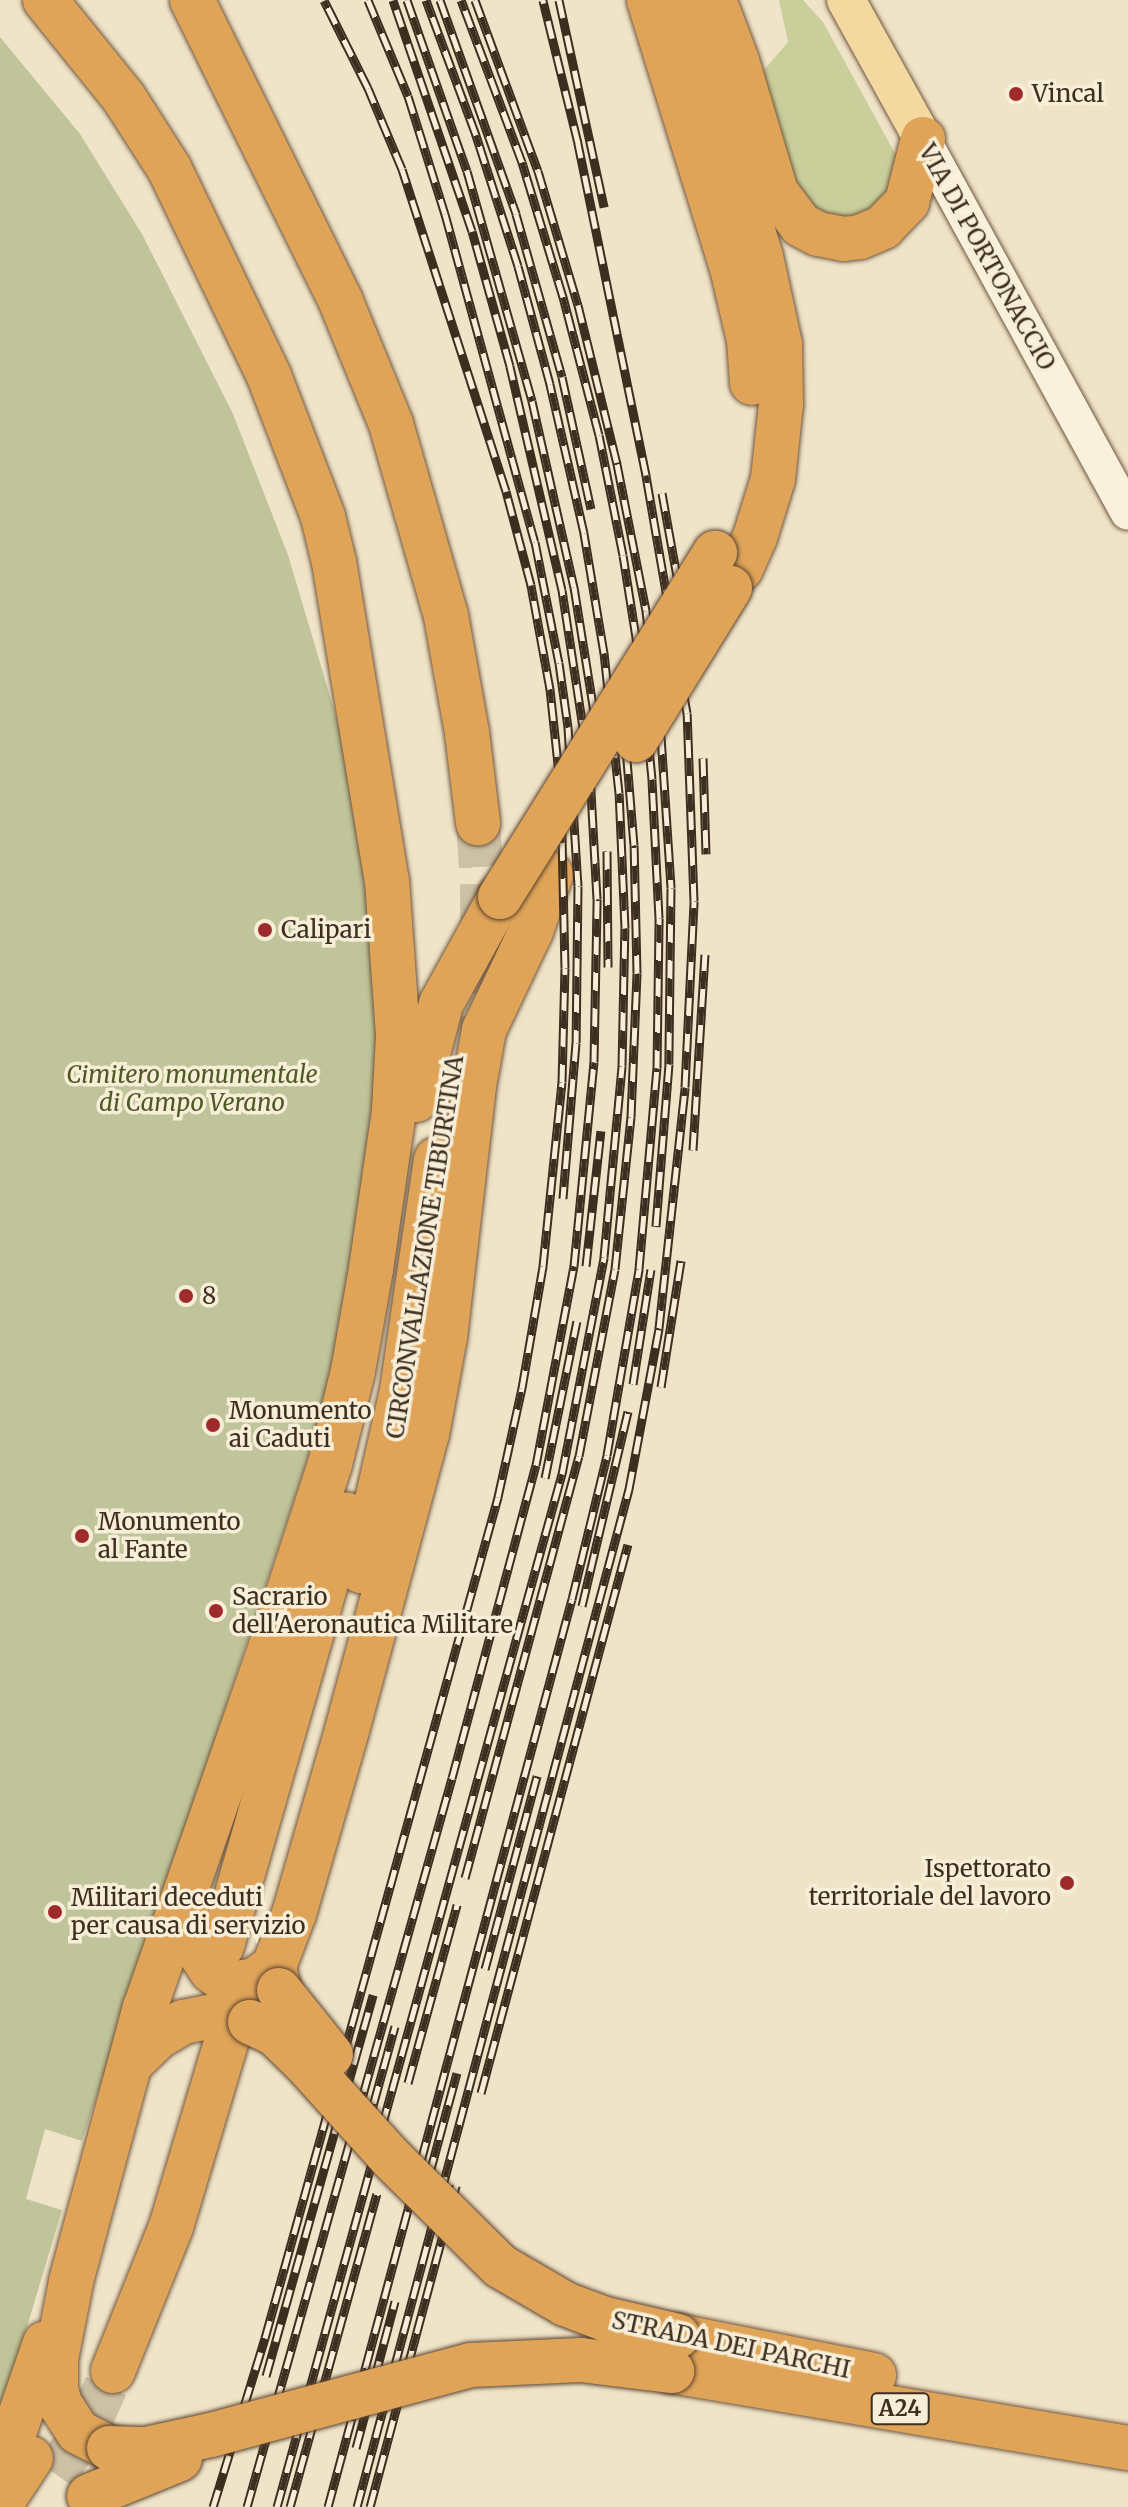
<!DOCTYPE html>
<style>
body{margin:0}
#map{position:relative;width:1128px;height:2507px;overflow:hidden;background:#f0e4c8;font-family:Merriweather,serif}
div>[style]{position:absolute}
.green>*{inset:0;background:#c9cf9b}
.cemetery>*{inset:0;background:#bfc49a}
.highway-tunnel>*{height:44px;margin-top:-22px;transform-origin:0;background:repeating-linear-gradient(90deg,#ccc0a6 0 44px,transparent 0 66px)}
.roads{filter:drop-shadow(0 0 2px #6f573f) drop-shadow(0 0 2px #6f573f)}
.secondary>*{height:34px;margin:-17px;padding:0 17px;transform-origin:17px;border-radius:17px;background:#faf1dc}
.primary>*{height:38px;margin:-19px;padding:0 19px;transform-origin:19px;border-radius:19px;background:#f3d9a0}
.highway>*{height:44px;margin:-22px;padding:0 22px;transform-origin:22px;border-radius:22px;background:#e0a458}
.rail>*{height:9px;margin-top:-4.5px;transform-origin:0;background:repeating-linear-gradient(90deg,#f7eed8 0 18px,#3d2e20 0 36px);box-sizing:border-box;border-block:2px solid #3d2e20}
.bridges{filter:drop-shadow(0 0 2px #5b4430) drop-shadow(0 0 2px #5b4430)}
.highway-bridge>*{height:44px;margin:-22px;padding:0 22px;transform-origin:22px;border-radius:22px;background:#e0a458}
.dots>*{width:22px;height:22px;translate:-50% -50%;box-sizing:border-box;border:4px solid #f7eed8;border-radius:50%}
span{translate:-50% -50%;white-space:nowrap;text-align:center;line-height:1.15;-webkit-text-stroke:7px #f7eed8;paint-order:stroke}
.shield-label span{padding:2px 6px;background:#f7eed8;border:2px solid;border-radius:6px;-webkit-text-stroke-width:0}
.shield-label{font-size:22px;color:#3d2e20;font-weight:700}
.poi-label{font-size:24px;color:#3d2e20}
.left{translate:0 -50%;text-align:left}
.right{translate:-100% -50%;text-align:right}
.street-label{font-size:24px;color:#3d2e20}
.park-label{font-size:24px;color:#4d5a26;font-style:italic}
</style>
<div id="map">
<div class="green">
<i style="clip-path:polygon(779px 0,803px 0,823px 22px,897px 157px,896px 182px,866px 223px,804px 213px,757px 78px,788px 42px)"></i>
</div>
<div class="cemetery">
<i style="clip-path:polygon(0 37px,80px 134px,142px 234px,233px 414px,288px 555px,344px 743px,371px 877px,384px 1057px,365px 1225px,317px 1430px,82px 2141px,45px 2129px,26px 2199px,62px 2210px,0 2417px)"></i>
</div>
<div class="highway-tunnel">
<i style="left:478px;top:823px;width:61px;rotate:86.2deg"></i>
<i style="left:482px;top:884px;width:156px;rotate:89.6deg"></i>
<i style="left:55px;top:2474px;width:58px;rotate:-55.5deg"></i>
<i style="left:88px;top:2426px;width:60px;rotate:-65.6deg"></i>
</div>
<div class="roads">
<div class="secondary">
<i style="left:923px;top:139px;width:426px;rotate:61.3deg"></i>
</div>
<div class="primary">
<i style="left:846px;top:0;width:159px;rotate:61deg"></i>
</div>
<div class="highway">
<i style="left:45px;top:0;width:126px;rotate:51.1deg"></i>
<i style="left:124px;top:98px;width:83px;rotate:57.3deg"></i>
<i style="left:169px;top:168px;width:231px;rotate:64.3deg"></i>
<i style="left:269px;top:376px;width:151px;rotate:69deg"></i>
<i style="left:323px;top:517px;width:46px;rotate:76.3deg"></i>
<i style="left:334px;top:562px;width:323px;rotate:80.6deg"></i>
<i style="left:387px;top:881px;width:155px;rotate:85.9deg"></i>
<i style="left:398px;top:1036px;width:75px;rotate:93.1deg"></i>
<i style="left:394px;top:1111px;width:160px;rotate:98.3deg"></i>
<i style="left:371px;top:1269px;width:104px;rotate:100deg"></i>
<i style="left:353px;top:1371px;width:96px;rotate:103.9deg"></i>
<i style="left:330px;top:1464px;width:194px;rotate:108deg"></i>
<i style="left:270px;top:1649px;width:379px;rotate:109.2deg"></i>
<i style="left:145px;top:2007px;width:285px;rotate:105.1deg"></i>
<i style="left:71px;top:2282px;width:78px;rotate:101deg"></i>
<i style="left:56px;top:2359px;width:29px;rotate:90deg"></i>
<i style="left:56px;top:2388px;width:16px;rotate:76deg"></i>
<i style="left:60px;top:2404px;width:33px;rotate:57deg"></i>
<i style="left:78px;top:2432px;width:35px;rotate:27deg"></i>
<i style="left:192px;top:0;width:337px;rotate:63.7deg"></i>
<i style="left:341px;top:302px;width:132px;rotate:67.7deg"></i>
<i style="left:391px;top:424px;width:200px;rotate:74deg"></i>
<i style="left:446px;top:616px;width:119px;rotate:79.8deg"></i>
<i style="left:467px;top:733px;width:91px;rotate:83deg"></i>
<i style="left:649px;top:0;width:281px;rotate:72.8deg"></i>
<i style="left:732px;top:268px;width:74px;rotate:76.7deg"></i>
<i style="left:749px;top:340px;width:43px;rotate:86deg"></i>
<i style="left:682px;top:0;width:269px;rotate:72.9deg"></i>
<i style="left:761px;top:257px;width:89px;rotate:77.7deg"></i>
<i style="left:780px;top:344px;width:60px;rotate:89deg"></i>
<i style="left:781px;top:404px;width:75px;rotate:96.1deg"></i>
<i style="left:773px;top:479px;width:61px;rotate:107.2deg"></i>
<i style="left:755px;top:537px;width:35px;rotate:114deg"></i>
<i style="left:714px;top:0;width:65px;rotate:69.3deg"></i>
<i style="left:737px;top:61px;width:137px;rotate:73.4deg"></i>
<i style="left:776px;top:192px;width:41px;rotate:52.9deg"></i>
<i style="left:801px;top:225px;width:19px;rotate:28deg"></i>
<i style="left:818px;top:234px;width:26px;rotate:11deg"></i>
<i style="left:844px;top:239px;width:16px;rotate:-7deg"></i>
<i style="left:860px;top:237px;width:25px;rotate:-23deg"></i>
<i style="left:883px;top:227px;width:35px;rotate:-46deg"></i>
<i style="left:907px;top:202px;width:65px;rotate:-75.7deg"></i>
<i style="left:416px;top:1100px;width:99px;rotate:-75.4deg"></i>
<i style="left:441px;top:1004px;width:122px;rotate:-61.1deg"></i>
<i style="left:361px;top:1571px;width:186px;rotate:-77.2deg"></i>
<i style="left:402px;top:1390px;width:233px;rotate:-81.6deg"></i>
<i style="left:191px;top:1923px;width:35px;rotate:72deg"></i>
<i style="left:202px;top:1956px;width:17px;rotate:57deg"></i>
<i style="left:211px;top:1970px;width:16px;rotate:38deg"></i>
<i style="left:224px;top:1980px;width:14px;rotate:12deg"></i>
<i style="left:238px;top:1983px;width:17px;rotate:-10deg"></i>
<i style="left:255px;top:1980px;width:24px;rotate:-36deg"></i>
<i style="left:222px;top:1946px;width:449px;rotate:-74deg"></i>
<i style="left:279px;top:1990px;width:25px;rotate:-102deg"></i>
<i style="left:274px;top:1966px;width:56px;rotate:-69deg"></i>
<i style="left:294px;top:1914px;width:191px;rotate:-73.9deg"></i>
<i style="left:347px;top:1730px;width:307px;rotate:-74.9deg"></i>
<i style="left:427px;top:1434px;width:99px;rotate:-79.5deg"></i>
<i style="left:445px;top:1337px;width:253px;rotate:-83.4deg"></i>
<i style="left:474px;top:1086px;width:57px;rotate:-79.9deg"></i>
<i style="left:484px;top:1030px;width:110px;rotate:-64.6deg"></i>
<i style="left:531px;top:931px;width:60px;rotate:-70.7deg"></i>
<i style="left:131px;top:2063px;width:37px;rotate:-44deg"></i>
<i style="left:158px;top:2037px;width:29px;rotate:-31deg"></i>
<i style="left:183px;top:2022px;width:33px;rotate:-11deg"></i>
<i style="left:215px;top:2016px;width:36px;rotate:10deg"></i>
<i style="left:678px;top:2336px;width:200px;rotate:11.3deg"></i>
<i style="left:113px;top:2371px;width:155px;rotate:-68.1deg"></i>
<i style="left:171px;top:2227px;width:196px;rotate:-73.4deg"></i>
<i style="left:672px;top:2371px;width:462px;rotate:9.6deg"></i>
<i style="left:0;top:2462px;width:29px;rotate:-63deg"></i>
<i style="left:13px;top:2436px;width:98px;rotate:-71deg"></i>
<i style="left:0;top:2505px;width:56px;rotate:-56.6deg"></i>
</div>
</div>
<div class="rail">
<i style="left:368px;top:0;width:104px;rotate:67.4deg"></i>
<i style="left:408px;top:96px;width:124px;rotate:72.6deg"></i>
<i style="left:445px;top:214px;width:340px;rotate:74.7deg"></i>
<i style="left:535px;top:542px;width:123px;rotate:78.8deg"></i>
<i style="left:559px;top:663px;width:65px;rotate:82deg"></i>
<i style="left:568px;top:727px;width:159px;rotate:86.4deg"></i>
<i style="left:578px;top:886px;width:157px;rotate:90.7deg"></i>
<i style="left:576px;top:1043px;width:156px;rotate:94.8deg"></i>
<i style="left:407px;top:0;width:181px;rotate:70.7deg"></i>
<i style="left:467px;top:171px;width:239px;rotate:74.2deg"></i>
<i style="left:532px;top:401px;width:191px;rotate:77.3deg"></i>
<i style="left:574px;top:587px;width:127px;rotate:80.9deg"></i>
<i style="left:440px;top:0;width:227px;rotate:70.4deg"></i>
<i style="left:516px;top:214px;width:169px;rotate:74.2deg"></i>
<i style="left:562px;top:377px;width:135px;rotate:77.6deg"></i>
<i style="left:475px;top:0;width:182px;rotate:69.8deg"></i>
<i style="left:538px;top:171px;width:140px;rotate:73.4deg"></i>
<i style="left:578px;top:305px;width:164px;rotate:76.2deg"></i>
<i style="left:617px;top:464px;width:150px;rotate:78.8deg"></i>
<i style="left:646px;top:611px;width:126px;rotate:83.2deg"></i>
<i style="left:661px;top:736px;width:152px;rotate:86.2deg"></i>
<i style="left:671px;top:888px;width:176px;rotate:90.7deg"></i>
<i style="left:669px;top:1064px;width:163px;rotate:94.6deg"></i>
<i style="left:559px;top:0;width:212px;rotate:77.7deg"></i>
<i style="left:662px;top:493px;width:84px;rotate:79.8deg"></i>
<i style="left:703px;top:758px;width:96px;rotate:88.2deg"></i>
<i style="left:607px;top:851px;width:116px;rotate:89.5deg"></i>
<i style="left:693px;top:1150px;width:196px;rotate:-86.5deg"></i>
<i style="left:586px;top:1266px;width:136px;rotate:-83.7deg"></i>
<i style="left:633px;top:1384px;width:116px;rotate:-81.1deg"></i>
<i style="left:661px;top:1387px;width:128px;rotate:-81deg"></i>
<i style="left:545px;top:1478px;width:160px;rotate:-78.5deg"></i>
<i style="left:582px;top:1606px;width:200px;rotate:-76.7deg"></i>
<i style="left:465px;top:1878px;width:437px;rotate:-74.9deg"></i>
<i style="left:579px;top:1456px;width:190px;rotate:-79.1deg"></i>
<i style="left:615px;top:1269px;width:153px;rotate:-84deg"></i>
<i style="left:631px;top:1117px;width:144px;rotate:-87.6deg"></i>
<i style="left:637px;top:973px;width:128px;rotate:-91.3deg"></i>
<i style="left:634px;top:845px;width:134px;rotate:-94.7deg"></i>
<i style="left:485px;top:1969px;width:200px;rotate:-74.9deg"></i>
<i style="left:408px;top:2083px;width:185px;rotate:-74.6deg"></i>
<i style="left:481px;top:2093px;width:568px;rotate:-75.01deg"></i>
<i style="left:364px;top:2138px;width:116px;rotate:-74.5deg"></i>
<i style="left:420px;top:2209px;width:141px;rotate:-74.8deg"></i>
<i style="left:266px;top:2376px;width:396px;rotate:-74.3deg"></i>
<i style="left:356px;top:2448px;width:152px;rotate:-75.1deg"></i>
<i style="left:213px;top:2507px;width:177px;rotate:-72.9deg"></i>
<i style="left:265px;top:2338px;width:873px;rotate:-74.51deg"></i>
<i style="left:498px;top:1497px;width:112px;rotate:-77.6deg"></i>
<i style="left:522px;top:1388px;width:124px;rotate:-80.2deg"></i>
<i style="left:543px;top:1266px;width:185px;rotate:-84.1deg"></i>
<i style="left:562px;top:1082px;width:114px;rotate:-88.5deg"></i>
<i style="left:565px;top:968px;width:176px;rotate:-91.3deg"></i>
<i style="left:561px;top:792px;width:104px;rotate:-96.1deg"></i>
<i style="left:550px;top:689px;width:106px;rotate:-100.4deg"></i>
<i style="left:531px;top:585px;width:97px;rotate:-104.9deg"></i>
<i style="left:506px;top:491px;width:338px;rotate:-107.9deg"></i>
<i style="left:402px;top:169px;width:88px;rotate:-112.8deg"></i>
<i style="left:368px;top:88px;width:98px;rotate:-116.6deg"></i>
<i style="left:247px;top:2507px;width:757px;rotate:-74.29deg"></i>
<i style="left:452px;top:1778px;width:324px;rotate:-75deg"></i>
<i style="left:536px;top:1465px;width:203px;rotate:-79.2deg"></i>
<i style="left:574px;top:1266px;width:205px;rotate:-84.4deg"></i>
<i style="left:594px;top:1062px;width:163px;rotate:-88.9deg"></i>
<i style="left:597px;top:899px;width:126px;rotate:-93.2deg"></i>
<i style="left:590px;top:773px;width:185px;rotate:-98.7deg"></i>
<i style="left:562px;top:590px;width:230px;rotate:-103.1deg"></i>
<i style="left:510px;top:366px;width:140px;rotate:-105.7deg"></i>
<i style="left:472px;top:231px;width:244px;rotate:-108.9deg"></i>
<i style="left:277px;top:2507px;width:1072px;rotate:-74.58deg"></i>
<i style="left:562px;top:1474px;width:221px;rotate:-79deg"></i>
<i style="left:604px;top:1257px;width:192px;rotate:-84.6deg"></i>
<i style="left:622px;top:1066px;width:138px;rotate:-88.8deg"></i>
<i style="left:625px;top:928px;width:135px;rotate:-92.5deg"></i>
<i style="left:619px;top:793px;width:141px;rotate:-96.1deg"></i>
<i style="left:604px;top:653px;width:122px;rotate:-99.5deg"></i>
<i style="left:584px;top:533px;width:153px;rotate:-102.9deg"></i>
<i style="left:550px;top:384px;width:122px;rotate:-105.2deg"></i>
<i style="left:518px;top:266px;width:138px;rotate:-107.8deg"></i>
<i style="left:476px;top:135px;width:144px;rotate:-110.3deg"></i>
<i style="left:290px;top:2507px;width:325px;rotate:-74.5deg"></i>
<i style="left:328px;top:2507px;width:940px;rotate:-74.96deg"></i>
<i style="left:572px;top:1599px;width:148px;rotate:-76.3deg"></i>
<i style="left:607px;top:1455px;width:189px;rotate:-80.2deg"></i>
<i style="left:639px;top:1269px;width:202px;rotate:-84.9deg"></i>
<i style="left:657px;top:1068px;width:150px;rotate:-89.2deg"></i>
<i style="left:659px;top:918px;width:139px;rotate:-92.9deg"></i>
<i style="left:652px;top:779px;width:104px;rotate:-95.5deg"></i>
<i style="left:642px;top:675px;width:121px;rotate:-99deg"></i>
<i style="left:623px;top:555px;width:122px;rotate:-101.3deg"></i>
<i style="left:599px;top:435px;width:143px;rotate:-104.6deg"></i>
<i style="left:563px;top:297px;width:141px;rotate:-106.9deg"></i>
<i style="left:522px;top:162px;width:173px;rotate:-110.6deg"></i>
<i style="left:357px;top:2507px;width:1054px;rotate:-75.04deg"></i>
<i style="left:629px;top:1489px;width:164px;rotate:-79.4deg"></i>
<i style="left:659px;top:1328px;width:242px;rotate:-83.8deg"></i>
<i style="left:685px;top:1087px;width:186px;rotate:-87.2deg"></i>
<i style="left:694px;top:901px;width:188px;rotate:-92.1deg"></i>
<i style="left:687px;top:713px;width:242px;rotate:-99.8deg"></i>
<i style="left:646px;top:475px;width:339px;rotate:-101.6deg"></i>
<i style="left:578px;top:143px;width:147px;rotate:-103.8deg"></i>
<i style="left:370px;top:2507px;width:333px;rotate:-75deg"></i>
</div>
<div class="bridges">
<div class="highway-bridge">
<i style="left:636px;top:740px;width:179px;rotate:-58.3deg"></i>
<i style="left:500px;top:897px;width:406px;rotate:-58deg"></i>
<i style="left:279px;top:1990px;width:83px;rotate:51.3deg"></i>
<i style="left:250px;top:2022px;width:26px;rotate:25deg"></i>
<i style="left:274px;top:2033px;width:45px;rotate:44.1deg"></i>
<i style="left:306px;top:2064px;width:125px;rotate:47.9deg"></i>
<i style="left:390px;top:2157px;width:155px;rotate:44.7deg"></i>
<i style="left:500px;top:2266px;width:75px;rotate:30.3deg"></i>
<i style="left:565px;top:2304px;width:43px;rotate:20.6deg"></i>
<i style="left:605px;top:2319px;width:75px;rotate:13.1deg"></i>
<i style="left:109px;top:2448px;width:37px;rotate:2deg"></i>
<i style="left:146px;top:2449px;width:66px;rotate:-12.2deg"></i>
<i style="left:211px;top:2435px;width:269px;rotate:-15.1deg"></i>
<i style="left:471px;top:2365px;width:110px;rotate:-2.6deg"></i>
<i style="left:581px;top:2360px;width:92px;rotate:6.9deg"></i>
<i style="left:89px;top:2496px;width:98px;rotate:-22.1deg"></i>
</div>
</div>
<div class="dots">
<i style="left:1016px;top:94px;background:#9e2a2b"></i>
<i style="left:265px;top:930px;background:#9e2a2b"></i>
<i style="left:186px;top:1296px;background:#9e2a2b"></i>
<i style="left:213px;top:1425px;background:#9e2a2b"></i>
<i style="left:82px;top:1536px;background:#9e2a2b"></i>
<i style="left:216px;top:1611px;background:#9e2a2b"></i>
<i style="left:1067px;top:1883px;background:#9e2a2b"></i>
<i style="left:55px;top:1912px;background:#9e2a2b"></i>
</div>
<div class="shield-label">
<span style="left:900px;top:2409px">A24</span>
</div>
<div class="poi-label">
<span class="left" style="left:1032px;top:94px">Vincal</span>
<span class="left" style="left:281px;top:930px">Calipari</span>
<span class="left" style="left:202px;top:1296px">8</span>
<span class="left" style="left:229px;top:1425px">Monumento<br>ai Caduti</span>
<span class="left" style="left:98px;top:1536px">Monumento<br>al Fante</span>
<span class="left" style="left:232px;top:1611px">Sacrario<br>dell'Aeronautica Militare</span>
<span class="right" style="left:1051px;top:1883px">Ispettorato<br>territoriale del lavoro</span>
<span class="left" style="left:71px;top:1912px">Militari deceduti<br>per causa di servizio</span>
</div>
<div class="street-label">
<span style="left:987px;top:257px;rotate:61deg">VIA DI PORTONACCIO</span>
<span style="left:425px;top:1247px;rotate:-81deg">CIRCONVALLAZIONE TIBURTINA</span>
<span style="left:731px;top:2345px;rotate:12deg">STRADA DEI PARCHI</span>
</div>
<div class="park-label">
<span style="left:192px;top:1089px">Cimitero monumentale<br>di Campo Verano</span>
</div>
</div>
